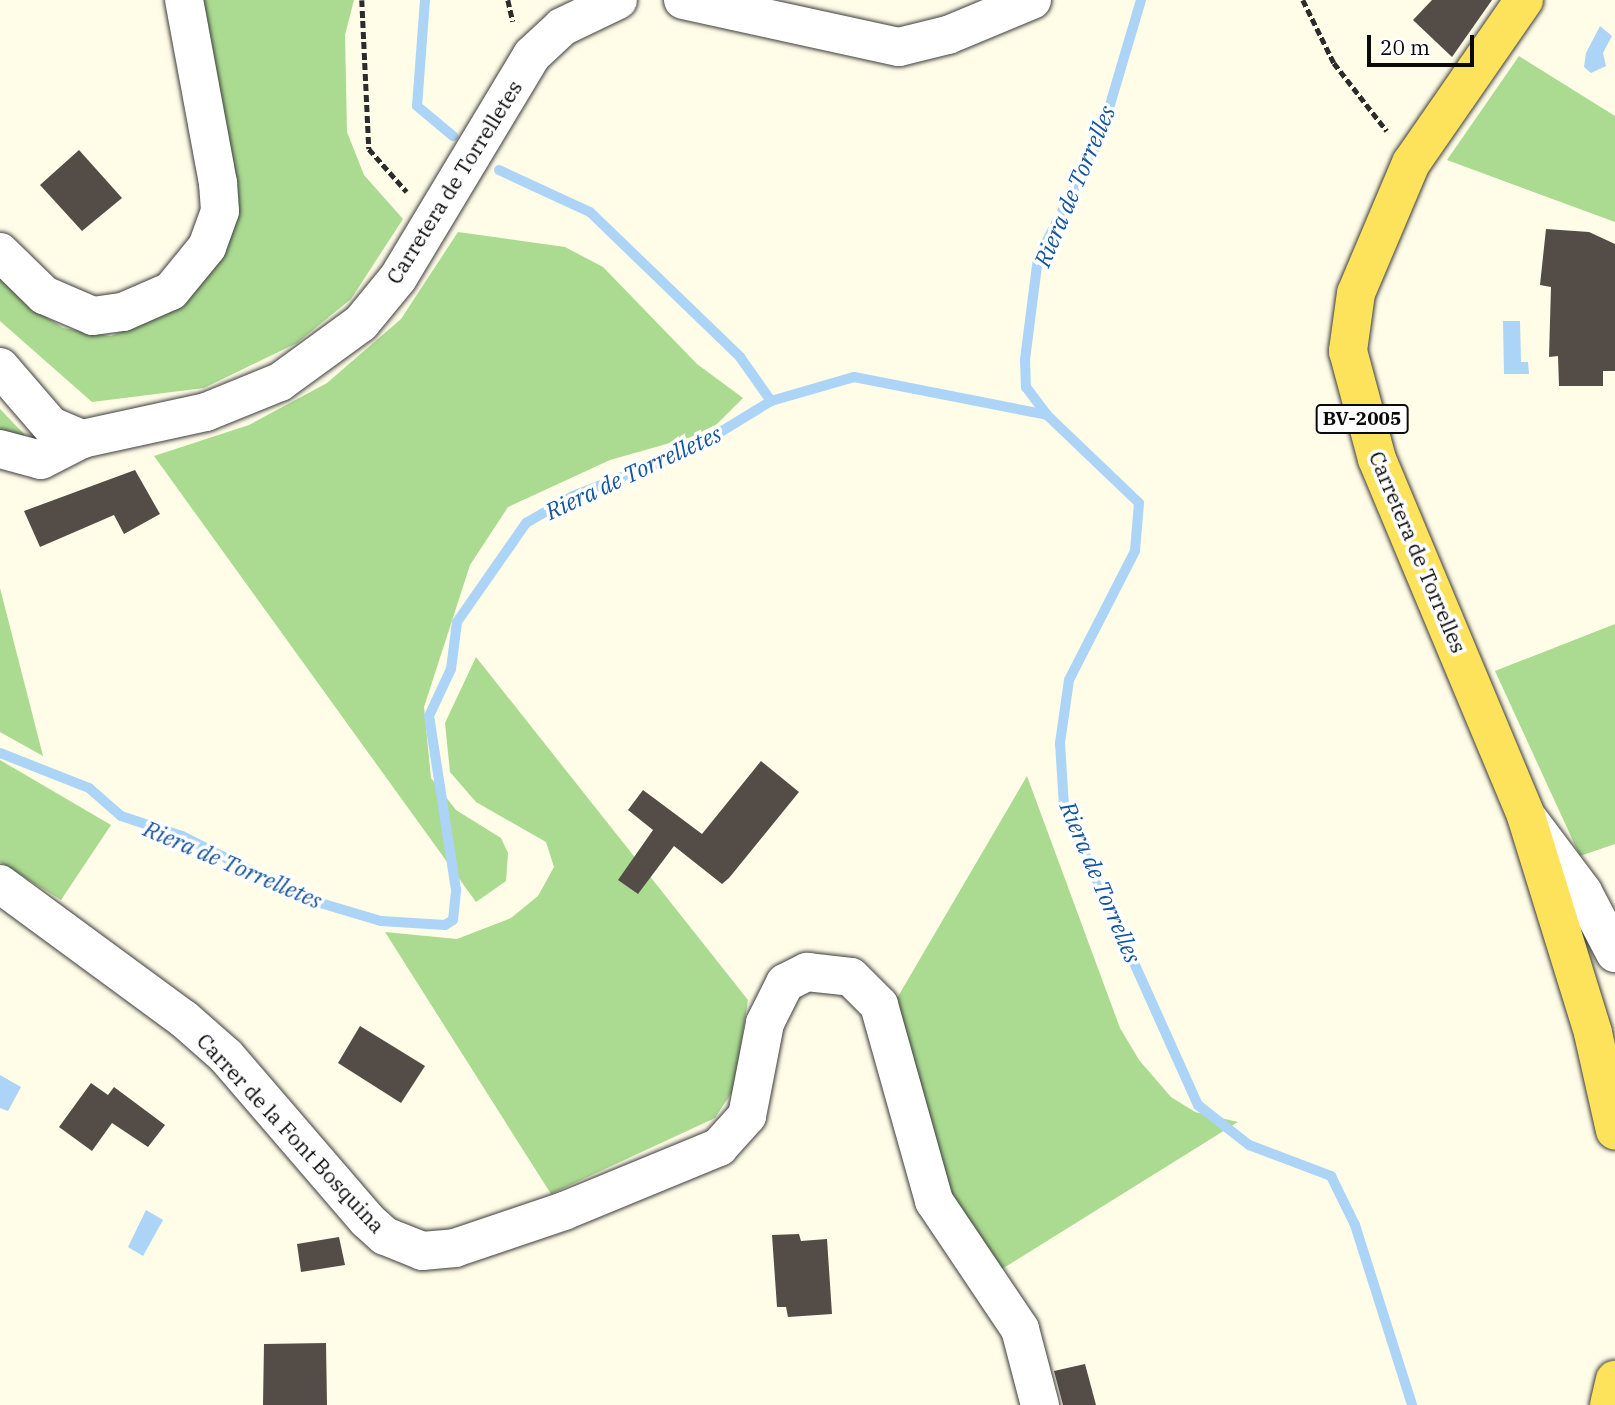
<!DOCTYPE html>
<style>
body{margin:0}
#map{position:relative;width:1615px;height:1405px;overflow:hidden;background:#fffce7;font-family:"IBM Plex Serif",serif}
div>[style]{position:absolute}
.forest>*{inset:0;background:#abda91}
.water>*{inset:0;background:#abd4f7}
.stream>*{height:10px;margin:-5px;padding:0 5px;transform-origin:5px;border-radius:5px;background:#abd4f7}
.building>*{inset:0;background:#534c47}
.path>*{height:4.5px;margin-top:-2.25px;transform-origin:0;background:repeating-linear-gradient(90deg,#2c2c2c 0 7px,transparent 0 10.5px)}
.roads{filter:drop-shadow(0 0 2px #3d3d3d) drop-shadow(0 0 2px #3d3d3d)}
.minor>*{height:38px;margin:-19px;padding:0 19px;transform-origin:19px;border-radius:19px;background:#fff}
.primary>*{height:38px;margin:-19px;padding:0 19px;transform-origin:19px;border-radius:19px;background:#fce35b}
span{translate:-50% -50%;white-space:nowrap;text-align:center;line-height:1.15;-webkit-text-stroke:7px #fff;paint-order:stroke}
.shield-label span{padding:2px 5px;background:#fff;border:2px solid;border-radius:5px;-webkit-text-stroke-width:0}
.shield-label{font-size:19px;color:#0a0a0a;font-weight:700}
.street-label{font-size:21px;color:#0a0a0a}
.water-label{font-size:23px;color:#13549d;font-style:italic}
.scale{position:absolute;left:1367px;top:35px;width:107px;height:32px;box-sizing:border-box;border:4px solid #0a0a0a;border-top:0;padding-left:9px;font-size:21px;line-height:24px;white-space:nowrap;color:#0a0a0a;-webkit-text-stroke:5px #fff;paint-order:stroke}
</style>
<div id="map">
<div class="forest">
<i style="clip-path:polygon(202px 0,354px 0,345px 35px,347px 132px,364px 175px,403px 219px,351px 299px,297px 343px,204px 388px,92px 402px,0 321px,0 275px,30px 306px,63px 328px,111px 336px,175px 307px,218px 260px)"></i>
<i style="clip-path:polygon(1519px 56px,1615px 116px,1615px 222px,1447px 160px)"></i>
<i style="clip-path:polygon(458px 232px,565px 247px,603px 267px,697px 364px,743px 398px,717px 424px,691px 437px,610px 460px,508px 507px,470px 565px,424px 707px,431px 778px,456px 810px,501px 838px,508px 853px,506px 881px,476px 902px,154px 456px,249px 425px,327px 383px,401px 319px)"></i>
<i style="clip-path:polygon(0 409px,24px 434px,25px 438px,0 430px)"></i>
<i style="clip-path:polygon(0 588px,43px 756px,0 732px)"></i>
<i style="clip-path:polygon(1615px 624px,1615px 844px,1580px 856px,1495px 671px)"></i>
<i style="clip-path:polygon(476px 657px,748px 1000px,734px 1089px,715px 1118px,551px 1194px,385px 932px,457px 939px,511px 918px,538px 896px,554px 867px,546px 842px,476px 802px,450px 772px,445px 723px)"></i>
<i style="clip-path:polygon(0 760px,111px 825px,61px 900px,0 862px)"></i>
<i style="clip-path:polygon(1027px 776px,1120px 1028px,1139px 1060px,1171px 1097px,1195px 1112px,1238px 1122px,1002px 1269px,953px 1199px,893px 1005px)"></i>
</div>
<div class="water">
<i style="clip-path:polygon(1600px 26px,1612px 36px,1603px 53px,1606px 66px,1591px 73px,1584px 67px,1586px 53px)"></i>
<i style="clip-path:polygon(1503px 321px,1520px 321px,1521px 362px,1528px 362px,1529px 374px,1504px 374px)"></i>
<i style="clip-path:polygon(0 1075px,21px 1087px,8px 1111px,0 1108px)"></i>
<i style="clip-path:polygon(146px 1210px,163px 1220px,143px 1256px,128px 1247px)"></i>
</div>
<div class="stream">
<i style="left:425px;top:0;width:106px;rotate:94.3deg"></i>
<i style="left:417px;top:106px;width:47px;rotate:39.8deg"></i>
<i style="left:1141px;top:0;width:144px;rotate:106.5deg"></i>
<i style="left:1100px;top:138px;width:135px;rotate:117.3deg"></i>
<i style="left:1038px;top:258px;width:103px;rotate:97.3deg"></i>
<i style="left:1025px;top:360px;width:27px;rotate:88deg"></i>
<i style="left:1026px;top:387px;width:35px;rotate:53deg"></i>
<i style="left:1047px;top:415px;width:127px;rotate:43.7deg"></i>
<i style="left:1139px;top:503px;width:48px;rotate:94.8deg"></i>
<i style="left:1135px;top:551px;width:145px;rotate:117.1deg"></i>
<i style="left:1069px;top:680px;width:64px;rotate:98.1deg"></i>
<i style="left:1060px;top:743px;width:64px;rotate:86.4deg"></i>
<i style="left:1064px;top:807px;width:327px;rotate:65.8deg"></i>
<i style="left:1198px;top:1105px;width:65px;rotate:38.1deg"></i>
<i style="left:1249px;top:1145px;width:88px;rotate:20.7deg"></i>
<i style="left:1331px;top:1176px;width:55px;rotate:63.9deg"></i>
<i style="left:1355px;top:1225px;width:189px;rotate:72.4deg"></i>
<i style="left:499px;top:170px;width:100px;rotate:24.8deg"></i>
<i style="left:590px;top:212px;width:209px;rotate:44deg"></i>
<i style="left:740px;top:357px;width:54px;rotate:54.8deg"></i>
<i style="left:771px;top:401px;width:86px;rotate:-16.1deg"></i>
<i style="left:854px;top:377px;width:197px;rotate:11.1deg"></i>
<i style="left:0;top:753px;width:96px;rotate:21.5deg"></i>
<i style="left:89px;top:788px;width:43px;rotate:41.2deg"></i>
<i style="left:121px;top:816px;width:64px;rotate:18.2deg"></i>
<i style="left:182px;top:836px;width:140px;rotate:26.7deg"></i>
<i style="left:307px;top:899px;width:77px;rotate:16.6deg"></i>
<i style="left:381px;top:921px;width:64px;rotate:3.6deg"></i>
<i style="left:445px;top:925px;width:9px;rotate:-32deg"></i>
<i style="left:453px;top:920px;width:30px;rotate:-84deg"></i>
<i style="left:456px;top:890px;width:176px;rotate:-98.8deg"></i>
<i style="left:429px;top:716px;width:52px;rotate:-64.9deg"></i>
<i style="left:451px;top:669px;width:47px;rotate:-82.7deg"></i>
<i style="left:457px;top:622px;width:121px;rotate:-55.1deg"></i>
<i style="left:526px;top:523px;width:54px;rotate:-29.9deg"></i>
<i style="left:573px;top:496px;width:127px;rotate:-21.3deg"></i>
<i style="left:691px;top:450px;width:94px;rotate:-31.5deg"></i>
</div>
<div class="building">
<i style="clip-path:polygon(1432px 0,1492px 0,1452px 57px,1413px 20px)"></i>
<i style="clip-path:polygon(79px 150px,122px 198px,82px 231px,40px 185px)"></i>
<i style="clip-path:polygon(1546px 229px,1589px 232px,1615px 244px,1615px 371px,1603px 371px,1603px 386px,1559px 386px,1558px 356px,1549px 357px,1551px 287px,1540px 285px)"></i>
<i style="clip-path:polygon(135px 470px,160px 514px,124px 534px,114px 515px,40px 547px,24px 511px)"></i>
<i style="clip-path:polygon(761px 761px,799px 792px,729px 878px,722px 884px,674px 846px,638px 894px,618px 880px,653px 830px,628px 810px,643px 790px,702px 834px)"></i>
<i style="clip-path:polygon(360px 1026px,425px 1066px,401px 1103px,338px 1063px)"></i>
<i style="clip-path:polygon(91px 1083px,108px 1095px,114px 1087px,165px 1125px,148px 1147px,112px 1123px,92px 1151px,59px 1127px)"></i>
<i style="clip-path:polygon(799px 1234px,801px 1241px,827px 1239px,832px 1314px,788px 1317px,786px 1307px,777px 1307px,772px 1235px)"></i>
<i style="clip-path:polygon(339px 1237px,345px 1265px,301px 1272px,297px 1244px)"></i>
<i style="clip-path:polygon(326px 1343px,327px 1405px,263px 1405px,264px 1344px)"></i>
<i style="clip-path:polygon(1085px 1364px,1096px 1405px,1063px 1405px,1054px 1371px)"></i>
</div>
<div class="path">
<i style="left:362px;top:0;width:149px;rotate:87.3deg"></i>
<i style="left:369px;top:149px;width:57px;rotate:48.5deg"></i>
<i style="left:508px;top:0;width:22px;rotate:77deg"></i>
<i style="left:1303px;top:0;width:70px;rotate:63.8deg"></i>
<i style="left:1334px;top:63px;width:86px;rotate:52.1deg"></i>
</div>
<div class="roads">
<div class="minor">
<i style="left:683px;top:0;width:221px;rotate:12.3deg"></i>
<i style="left:899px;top:47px;width:50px;rotate:-13.8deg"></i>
<i style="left:948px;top:35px;width:91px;rotate:-22.6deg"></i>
<i style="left:0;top:252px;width:62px;rotate:44.3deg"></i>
<i style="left:44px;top:295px;width:53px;rotate:23.2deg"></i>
<i style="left:93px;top:316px;width:30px;rotate:-8deg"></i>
<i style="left:123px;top:312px;width:52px;rotate:-23.6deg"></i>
<i style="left:171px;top:291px;width:57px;rotate:-50.7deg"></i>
<i style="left:207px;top:247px;width:38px;rotate:-70deg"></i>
<i style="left:220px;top:211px;width:28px;rotate:-94deg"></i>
<i style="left:218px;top:183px;width:186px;rotate:-100.5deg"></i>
<i style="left:0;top:367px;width:78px;rotate:49.2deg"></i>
<i style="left:51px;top:426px;width:34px;rotate:23deg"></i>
<i style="left:82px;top:439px;width:127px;rotate:-12.3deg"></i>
<i style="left:206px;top:412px;width:80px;rotate:-22.1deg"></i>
<i style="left:280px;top:382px;width:100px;rotate:-36.1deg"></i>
<i style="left:361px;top:323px;width:58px;rotate:-50.6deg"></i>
<i style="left:398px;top:278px;width:260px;rotate:-59deg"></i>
<i style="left:532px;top:55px;width:41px;rotate:-43deg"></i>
<i style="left:562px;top:27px;width:62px;rotate:-25.7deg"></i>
<i style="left:0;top:449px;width:42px;rotate:15deg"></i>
<i style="left:41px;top:460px;width:46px;rotate:-27.1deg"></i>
<i style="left:1529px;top:820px;width:90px;rotate:53.1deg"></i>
<i style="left:1583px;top:892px;width:69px;rotate:62.3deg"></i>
<i style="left:0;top:884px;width:228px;rotate:36.3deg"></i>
<i style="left:184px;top:1019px;width:56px;rotate:41.4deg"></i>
<i style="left:226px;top:1056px;width:216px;rotate:49.3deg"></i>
<i style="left:367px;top:1220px;width:24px;rotate:42deg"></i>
<i style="left:385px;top:1236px;width:40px;rotate:22deg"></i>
<i style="left:422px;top:1251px;width:33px;rotate:-5deg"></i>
<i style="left:455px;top:1248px;width:115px;rotate:-18.7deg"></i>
<i style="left:564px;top:1211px;width:168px;rotate:-22.4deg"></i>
<i style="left:719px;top:1147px;width:42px;rotate:-47.9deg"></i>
<i style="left:747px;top:1116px;width:95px;rotate:-79deg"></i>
<i style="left:765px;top:1023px;width:45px;rotate:-63.4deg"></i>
<i style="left:785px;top:983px;width:25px;rotate:-27deg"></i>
<i style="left:807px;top:972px;width:44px;rotate:6.5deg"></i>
<i style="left:851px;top:977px;width:40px;rotate:45deg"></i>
<i style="left:879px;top:1005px;width:204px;rotate:74.3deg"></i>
<i style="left:934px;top:1201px;width:154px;rotate:56.1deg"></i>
<i style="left:1020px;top:1329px;width:79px;rotate:75.3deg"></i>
</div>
<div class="primary">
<i style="left:1524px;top:0;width:198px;rotate:124.7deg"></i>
<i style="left:1411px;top:163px;width:141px;rotate:112.9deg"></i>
<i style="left:1356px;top:293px;width:59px;rotate:97.9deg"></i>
<i style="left:1348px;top:351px;width:112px;rotate:75deg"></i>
<i style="left:1377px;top:459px;width:387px;rotate:67.3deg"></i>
<i style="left:1526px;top:816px;width:227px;rotate:72.8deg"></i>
<i style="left:1593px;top:1033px;width:100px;rotate:77.3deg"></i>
<i style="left:1609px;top:1405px;width:26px;rotate:-77deg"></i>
</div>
</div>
<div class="shield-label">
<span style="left:1362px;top:419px">BV-2005</span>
</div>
<div class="street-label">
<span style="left:454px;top:182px;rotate:-58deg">Carretera de Torrelletes</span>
<span style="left:1418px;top:552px;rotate:67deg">Carretera de Torrelles</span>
<span style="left:291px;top:1133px;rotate:47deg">Carrer de la Font Bosquina</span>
</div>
<div class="water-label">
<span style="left:1074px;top:186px;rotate:-67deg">Riera de Torrelles</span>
<span style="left:633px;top:472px;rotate:-25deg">Riera de Torrelletes</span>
<span style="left:233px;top:864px;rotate:23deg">Riera de Torrelletes</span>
<span style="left:1101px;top:882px;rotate:67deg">Riera de Torrelles</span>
</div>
<div class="scale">20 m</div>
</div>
